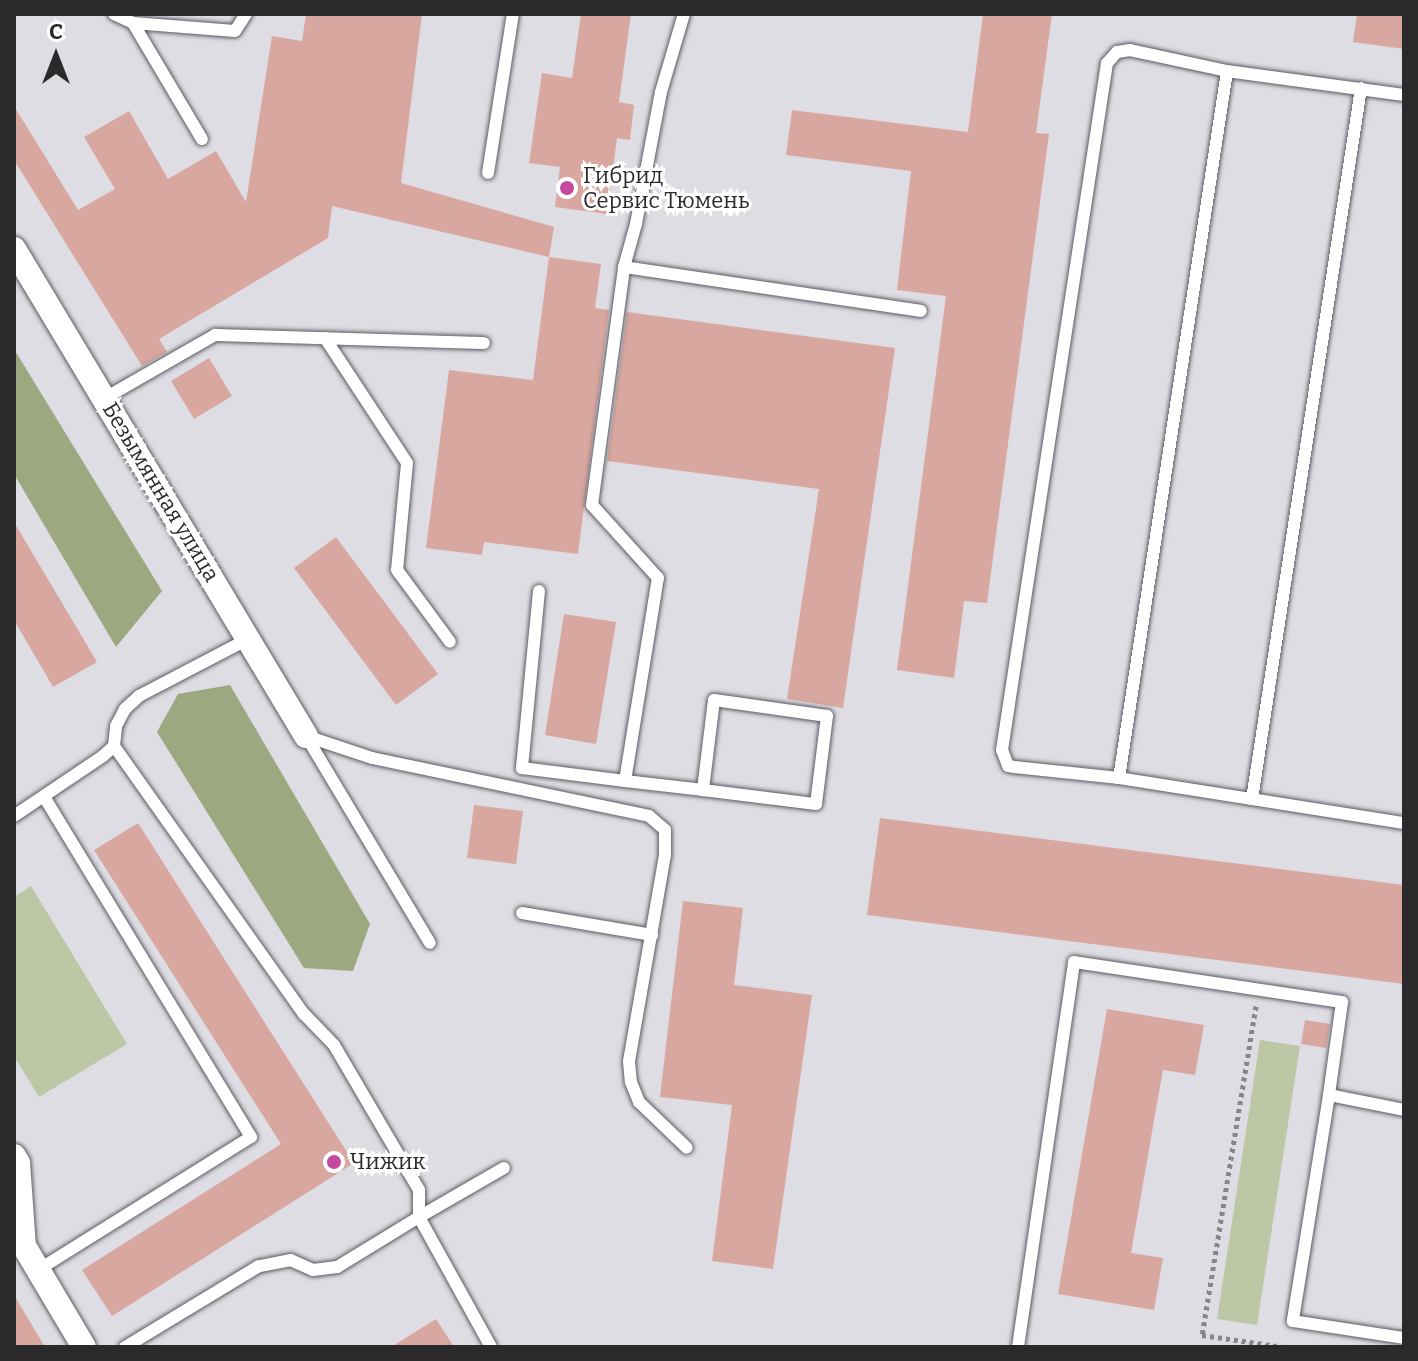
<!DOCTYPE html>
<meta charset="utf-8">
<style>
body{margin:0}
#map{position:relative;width:1418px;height:1361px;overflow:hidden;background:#dfdde4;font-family:Bitter,serif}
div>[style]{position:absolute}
.green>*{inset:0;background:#bdc6a5}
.forest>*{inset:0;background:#9ca87f}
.building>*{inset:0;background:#d8a7a0}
.path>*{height:5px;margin-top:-2.5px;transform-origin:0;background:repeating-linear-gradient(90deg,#87858a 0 4px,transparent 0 8px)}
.roads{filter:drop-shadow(0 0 2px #5d5b61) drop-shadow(0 0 2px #5d5b61)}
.lane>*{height:12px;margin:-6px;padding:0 6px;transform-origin:6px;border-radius:6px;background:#fff}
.street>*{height:24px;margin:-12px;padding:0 12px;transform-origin:12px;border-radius:12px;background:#fff}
.dots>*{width:22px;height:22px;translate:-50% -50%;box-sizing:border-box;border:4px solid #fff;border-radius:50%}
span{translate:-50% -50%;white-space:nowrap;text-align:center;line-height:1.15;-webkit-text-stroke:6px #fff;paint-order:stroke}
.poi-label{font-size:22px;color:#2a292c}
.left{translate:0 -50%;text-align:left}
.street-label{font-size:22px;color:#2a292c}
.frame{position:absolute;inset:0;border:16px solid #2a292c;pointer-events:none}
.north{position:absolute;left:16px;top:16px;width:80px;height:80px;-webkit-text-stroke:6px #fff;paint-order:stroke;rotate:0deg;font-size:22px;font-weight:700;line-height:32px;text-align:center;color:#2a292c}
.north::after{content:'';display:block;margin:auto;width:28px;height:36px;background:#2a292c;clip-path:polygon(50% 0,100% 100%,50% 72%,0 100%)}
</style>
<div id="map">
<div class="green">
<i style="clip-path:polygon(31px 886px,127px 1044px,39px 1097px,14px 1056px,14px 897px)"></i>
<i style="clip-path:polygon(1260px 1040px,1300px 1046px,1257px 1325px,1217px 1319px)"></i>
</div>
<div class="forest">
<i style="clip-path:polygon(14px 349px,162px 591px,116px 647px,14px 474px)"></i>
<i style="clip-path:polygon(230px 685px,370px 924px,353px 971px,304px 968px,157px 732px,178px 694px)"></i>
</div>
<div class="building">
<i style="clip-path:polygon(306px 14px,422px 14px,401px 183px,554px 227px,549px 257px,332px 206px,328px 238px,159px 339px,167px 352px,142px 366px,14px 160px,14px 106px,78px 210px,115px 189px,84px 137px,129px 111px,168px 179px,216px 151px,246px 202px,272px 36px,302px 41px)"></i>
<i style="clip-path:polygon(581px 14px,631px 14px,619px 102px,634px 105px,630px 140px,617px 138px,607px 214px,555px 207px,560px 167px,529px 163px,542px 73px,572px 78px)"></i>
<i style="clip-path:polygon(983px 14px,1052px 14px,1036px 133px,1049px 134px,987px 603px,964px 601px,954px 678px,897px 670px,946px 296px,897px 290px,911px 171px,786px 155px,792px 110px,968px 132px)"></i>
<i style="clip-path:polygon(1357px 14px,1404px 14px,1404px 49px,1353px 42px)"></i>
<i style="clip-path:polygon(549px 257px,601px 264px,595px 308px,609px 310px,578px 554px,484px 542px,482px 555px,426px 548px,449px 370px,533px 380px)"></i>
<i style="clip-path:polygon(627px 312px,895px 348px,843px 708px,787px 699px,819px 489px,607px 461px)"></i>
<i style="clip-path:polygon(209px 358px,232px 396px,194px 419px,171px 381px)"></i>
<i style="clip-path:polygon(14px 522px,97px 662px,53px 687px,14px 620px)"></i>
<i style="clip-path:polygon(336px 537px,438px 674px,396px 705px,294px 568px)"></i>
<i style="clip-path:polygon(564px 614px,616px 622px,596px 744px,545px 735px)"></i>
<i style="clip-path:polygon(474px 805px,523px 811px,516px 864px,467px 858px)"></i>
<i style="clip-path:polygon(880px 818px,1404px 885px,1404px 984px,867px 915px)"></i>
<i style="clip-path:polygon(138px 823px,354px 1163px,112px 1316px,82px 1270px,281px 1144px,94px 850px)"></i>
<i style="clip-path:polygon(683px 901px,743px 908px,734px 985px,812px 995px,773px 1269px,712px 1261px,732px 1105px,660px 1097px)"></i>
<i style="clip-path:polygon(1107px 1009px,1204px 1025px,1195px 1075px,1163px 1070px,1159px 1092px,1131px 1253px,1163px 1258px,1154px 1310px,1058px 1294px)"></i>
<i style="clip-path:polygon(1305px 1020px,1330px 1024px,1326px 1048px,1301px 1044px)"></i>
<i style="clip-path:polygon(14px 1295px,45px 1347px,14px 1347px)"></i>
<i style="clip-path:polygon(436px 1319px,454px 1347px,391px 1347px)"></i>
</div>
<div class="path">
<i style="left:1256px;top:1006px;width:333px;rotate:99.3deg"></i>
<i style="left:1202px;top:1335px;width:83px;rotate:8.3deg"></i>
</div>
<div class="roads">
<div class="lane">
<i style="left:114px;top:14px;width:21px;rotate:25deg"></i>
<i style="left:133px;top:23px;width:135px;rotate:59.3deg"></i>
<i style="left:133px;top:23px;width:102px;rotate:4.5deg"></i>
<i style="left:235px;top:31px;width:20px;rotate:-57deg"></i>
<i style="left:1404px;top:95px;width:179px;rotate:-172.3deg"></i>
<i style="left:1227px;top:71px;width:99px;rotate:-167.8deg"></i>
<i style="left:1130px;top:50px;width:13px;rotate:171deg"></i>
<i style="left:1117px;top:52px;width:15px;rotate:132deg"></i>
<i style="left:1107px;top:63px;width:695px;rotate:98.69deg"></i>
<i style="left:1002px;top:750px;width:17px;rotate:69deg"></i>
<i style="left:1008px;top:766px;width:6px;rotate:9deg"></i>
<i style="left:1014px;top:767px;width:106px;rotate:6deg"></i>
<i style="left:1119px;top:778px;width:289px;rotate:9deg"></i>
<i style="left:488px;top:173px;width:161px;rotate:-81.1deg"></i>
<i style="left:624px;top:267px;width:300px;rotate:8.4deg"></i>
<i style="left:325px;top:338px;width:149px;rotate:56.7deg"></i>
<i style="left:407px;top:463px;width:107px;rotate:95.3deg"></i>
<i style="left:397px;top:570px;width:89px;rotate:53.6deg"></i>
<i style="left:105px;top:398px;width:127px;rotate:-29.8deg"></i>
<i style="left:215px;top:335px;width:269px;rotate:1.7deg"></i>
<i style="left:539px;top:591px;width:178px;rotate:95.5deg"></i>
<i style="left:522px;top:768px;width:104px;rotate:7.2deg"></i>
<i style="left:625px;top:781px;width:206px;rotate:-80.8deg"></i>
<i style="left:658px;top:578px;width:98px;rotate:-132.1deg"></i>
<i style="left:592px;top:505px;width:240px;rotate:-82.3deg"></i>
<i style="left:624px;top:267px;width:45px;rotate:-74.4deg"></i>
<i style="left:636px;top:224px;width:134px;rotate:-79.3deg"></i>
<i style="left:661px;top:92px;width:81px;rotate:-73.6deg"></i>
<i style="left:306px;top:736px;width:70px;rotate:18.4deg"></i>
<i style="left:372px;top:758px;width:283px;rotate:11.8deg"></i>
<i style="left:649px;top:816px;width:21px;rotate:41deg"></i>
<i style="left:665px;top:830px;width:25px;rotate:90deg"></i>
<i style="left:665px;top:855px;width:209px;rotate:99.9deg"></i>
<i style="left:629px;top:1061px;width:21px;rotate:85deg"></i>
<i style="left:631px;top:1082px;width:22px;rotate:68deg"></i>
<i style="left:639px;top:1102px;width:66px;rotate:43.8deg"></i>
<i style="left:306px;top:736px;width:241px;rotate:59.1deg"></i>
<i style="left:114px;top:746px;width:329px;rotate:54.7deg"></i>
<i style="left:304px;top:1014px;width:43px;rotate:45.9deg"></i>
<i style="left:334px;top:1045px;width:168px;rotate:59.6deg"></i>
<i style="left:419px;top:1190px;width:27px;rotate:90deg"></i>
<i style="left:419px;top:1217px;width:96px;rotate:148.6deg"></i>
<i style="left:337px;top:1267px;width:24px;rotate:173deg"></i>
<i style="left:313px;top:1270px;width:24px;rotate:-156deg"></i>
<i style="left:291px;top:1260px;width:33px;rotate:169deg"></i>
<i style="left:259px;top:1266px;width:157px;rotate:148.8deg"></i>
<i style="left:1119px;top:778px;width:715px;rotate:-81.31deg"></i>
<i style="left:625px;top:781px;width:79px;rotate:6.6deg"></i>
<i style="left:703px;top:790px;width:114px;rotate:7.1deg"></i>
<i style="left:816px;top:804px;width:89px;rotate:-82.9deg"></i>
<i style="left:827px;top:716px;width:114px;rotate:-171.9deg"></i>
<i style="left:714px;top:700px;width:91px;rotate:97deg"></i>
<i style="left:1252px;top:799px;width:719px;rotate:-81.28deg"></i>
<i style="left:14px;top:816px;width:107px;rotate:-34deg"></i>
<i style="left:103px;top:756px;width:15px;rotate:-42deg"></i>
<i style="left:114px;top:746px;width:20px;rotate:-84deg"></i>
<i style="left:116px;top:726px;width:19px;rotate:-62deg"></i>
<i style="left:125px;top:709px;width:19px;rotate:-43deg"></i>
<i style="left:139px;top:696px;width:125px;rotate:-27.6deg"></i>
<i style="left:522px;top:913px;width:132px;rotate:9.6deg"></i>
<i style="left:1404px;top:1110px;width:76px;rotate:-168.7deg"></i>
<i style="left:1329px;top:1095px;width:229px;rotate:99.1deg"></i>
<i style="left:1293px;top:1321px;width:112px;rotate:8.7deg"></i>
<i style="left:38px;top:1270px;width:251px;rotate:-32deg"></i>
<i style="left:251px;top:1137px;width:398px;rotate:-121.3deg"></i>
<i style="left:491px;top:1347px;width:149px;rotate:-119deg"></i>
<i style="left:419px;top:1217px;width:98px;rotate:-30deg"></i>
<i style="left:1018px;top:1347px;width:389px;rotate:-81.7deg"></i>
<i style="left:1074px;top:962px;width:271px;rotate:8.5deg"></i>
<i style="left:1342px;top:1002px;width:94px;rotate:98deg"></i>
</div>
<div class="street">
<i style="left:14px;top:249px;width:568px;rotate:59.05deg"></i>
<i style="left:14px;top:1156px;width:8px;rotate:60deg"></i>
<i style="left:18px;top:1163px;width:83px;rotate:85.9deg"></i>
<i style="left:24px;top:1246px;width:117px;rotate:59.3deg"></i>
</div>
</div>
<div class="dots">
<i style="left:567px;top:188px;background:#c3499c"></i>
<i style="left:334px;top:1162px;background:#c3499c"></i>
</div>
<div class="poi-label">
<span class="left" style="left:583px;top:188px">Гибрид<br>Сервис Тюмень</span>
<span class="left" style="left:350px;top:1162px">Чижик</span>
</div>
<div class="street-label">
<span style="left:161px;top:492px;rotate:59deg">Безымянная улица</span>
</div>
<div class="frame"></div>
<div class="north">С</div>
</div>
